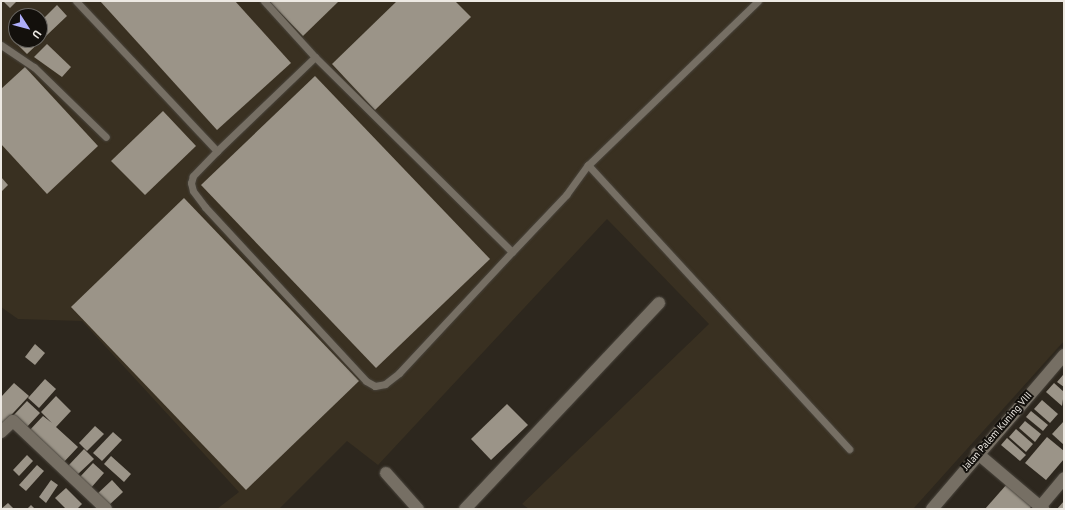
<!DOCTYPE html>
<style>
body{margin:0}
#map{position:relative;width:1065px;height:510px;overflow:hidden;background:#2d271e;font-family:"PT Sans",sans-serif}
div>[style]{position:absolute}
.built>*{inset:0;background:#393021}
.building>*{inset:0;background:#9b9488}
.roads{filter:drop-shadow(0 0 1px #49443c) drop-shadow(0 0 1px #49443c)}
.lane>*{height:7px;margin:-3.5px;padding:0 3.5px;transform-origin:3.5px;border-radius:3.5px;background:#766f64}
.street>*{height:12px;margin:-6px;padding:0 6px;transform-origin:6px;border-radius:6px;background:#766f64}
span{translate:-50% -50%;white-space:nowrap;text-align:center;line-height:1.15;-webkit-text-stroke:4px #13100c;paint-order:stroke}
.street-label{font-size:10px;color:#ede9e3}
.frame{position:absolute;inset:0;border:2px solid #ede9e3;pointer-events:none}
.north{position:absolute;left:8px;top:8px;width:40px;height:40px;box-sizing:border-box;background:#13100c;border:1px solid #6a6762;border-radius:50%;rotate:126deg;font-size:11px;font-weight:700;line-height:16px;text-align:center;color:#ede9e3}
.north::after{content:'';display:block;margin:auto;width:14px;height:18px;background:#aeaefa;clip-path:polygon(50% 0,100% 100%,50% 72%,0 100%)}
</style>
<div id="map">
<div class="built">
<i style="clip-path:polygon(evenodd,1px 1px,1064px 1px,1064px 341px,913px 509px,529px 509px,522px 504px,709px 324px,607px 219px,378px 465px,347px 441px,279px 509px,217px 509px,239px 492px,82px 321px,18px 319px,1px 307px,1px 1px,16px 16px,40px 16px,40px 40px,16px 40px,16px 16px)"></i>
</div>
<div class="building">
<i style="clip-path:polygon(3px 1px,17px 1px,10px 8px)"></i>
<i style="clip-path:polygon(100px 1px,235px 1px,291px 63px,217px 130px)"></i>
<i style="clip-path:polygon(269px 1px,339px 1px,303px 36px)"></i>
<i style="clip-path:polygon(397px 1px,455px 1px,471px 17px,375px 110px,332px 64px)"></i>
<i style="clip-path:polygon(57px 5px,67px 16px,27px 54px,17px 44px,21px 40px,40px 40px,40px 22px)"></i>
<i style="clip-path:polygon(47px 44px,71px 67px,62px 77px,34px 57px)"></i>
<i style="clip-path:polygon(25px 67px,98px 146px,47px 194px,1px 144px,1px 89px)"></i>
<i style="clip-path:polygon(315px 76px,490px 259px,376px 368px,201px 185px)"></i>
<i style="clip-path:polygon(163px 111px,196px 146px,145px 195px,111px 161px)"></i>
<i style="clip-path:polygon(1px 177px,8px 185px,1px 192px)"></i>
<i style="clip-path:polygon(184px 198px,359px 381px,246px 490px,71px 307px)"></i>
<i style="clip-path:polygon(35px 344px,45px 353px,35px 365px,25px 357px)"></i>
<i style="clip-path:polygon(1063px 375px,1064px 375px,1064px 387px,1057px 382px)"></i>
<i style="clip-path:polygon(45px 379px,56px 389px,39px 408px,28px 398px)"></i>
<i style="clip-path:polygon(14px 383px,29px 396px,1px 426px,1px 397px)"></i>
<i style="clip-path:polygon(1054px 383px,1064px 392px,1062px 406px,1046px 392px)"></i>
<i style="clip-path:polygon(56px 396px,71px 411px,56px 427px,78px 447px,62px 464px,28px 432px,43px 416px,52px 423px,41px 412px)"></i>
<i style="clip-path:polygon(1042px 400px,1058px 414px,1050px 423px,1034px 409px)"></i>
<i style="clip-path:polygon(27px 401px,40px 413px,25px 429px,12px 417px)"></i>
<i style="clip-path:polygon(507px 404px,528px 425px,491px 460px,471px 439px)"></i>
<i style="clip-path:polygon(1031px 411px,1048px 425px,1043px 431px,1026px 417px)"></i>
<i style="clip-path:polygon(1025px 421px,1041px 434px,1035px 442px,1019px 428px)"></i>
<i style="clip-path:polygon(1064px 421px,1064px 445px,1052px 434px)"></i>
<i style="clip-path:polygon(95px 426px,104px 434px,87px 451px,79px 443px)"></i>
<i style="clip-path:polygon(1016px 429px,1033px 444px,1026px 452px,1009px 437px)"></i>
<i style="clip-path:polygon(113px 432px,122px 440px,102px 461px,93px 453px)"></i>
<i style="clip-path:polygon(1047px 437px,1064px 451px,1064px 459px,1046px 480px,1025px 463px)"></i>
<i style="clip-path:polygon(1007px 438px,1026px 455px,1020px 461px,1001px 445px)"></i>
<i style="clip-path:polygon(84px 449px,94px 459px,77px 475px,68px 466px)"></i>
<i style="clip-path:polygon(27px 455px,33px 461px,19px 476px,13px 470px)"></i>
<i style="clip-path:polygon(111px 456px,131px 474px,124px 482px,104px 464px)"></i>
<i style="clip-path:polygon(93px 463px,104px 473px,90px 489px,78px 479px)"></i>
<i style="clip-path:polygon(37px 465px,44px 471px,26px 491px,19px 485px)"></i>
<i style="clip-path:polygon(51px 480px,58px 485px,46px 503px,39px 497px)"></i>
<i style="clip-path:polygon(112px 480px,123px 492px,107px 507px,95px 496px)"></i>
<i style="clip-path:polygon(1007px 484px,1032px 506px,1029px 509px,985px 509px)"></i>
<i style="clip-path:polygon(66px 488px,82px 504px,77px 509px,66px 509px,55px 498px)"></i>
<i style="clip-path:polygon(1064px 501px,1064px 509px,1057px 509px)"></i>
<i style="clip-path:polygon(8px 503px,14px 509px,1px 509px)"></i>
<i style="clip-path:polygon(31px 505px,35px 509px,27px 509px)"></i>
</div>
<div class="roads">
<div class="lane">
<i style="left:76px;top:1px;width:206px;rotate:46.8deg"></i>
<i style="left:264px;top:1px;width:76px;rotate:47.7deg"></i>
<i style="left:315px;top:57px;width:277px;rotate:44.7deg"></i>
<i style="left:512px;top:252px;width:79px;rotate:-46.5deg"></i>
<i style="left:566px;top:195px;width:37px;rotate:-54deg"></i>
<i style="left:758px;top:1px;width:236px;rotate:136deg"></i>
<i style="left:588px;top:165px;width:386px;rotate:47.4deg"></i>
<i style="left:1px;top:45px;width:40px;rotate:34deg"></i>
<i style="left:34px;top:67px;width:100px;rotate:44.2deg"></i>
<i style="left:315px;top:57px;width:136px;rotate:136.2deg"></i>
<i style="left:217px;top:151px;width:35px;rotate:134deg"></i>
<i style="left:193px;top:176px;width:7px;rotate:106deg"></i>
<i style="left:191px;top:183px;width:8px;rotate:76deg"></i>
<i style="left:193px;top:191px;width:20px;rotate:53deg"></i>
<i style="left:205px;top:207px;width:237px;rotate:47.2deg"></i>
<i style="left:366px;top:381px;width:10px;rotate:29deg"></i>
<i style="left:375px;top:386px;width:10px;rotate:-11deg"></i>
<i style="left:385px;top:384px;width:18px;rotate:-38deg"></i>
<i style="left:399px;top:373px;width:166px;rotate:-47deg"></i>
</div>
<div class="street">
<i style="left:1px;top:432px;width:16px;rotate:-43deg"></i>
<i style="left:13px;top:421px;width:128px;rotate:43.4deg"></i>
<i style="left:977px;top:453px;width:87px;rotate:40.3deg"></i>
<i style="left:386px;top:473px;width:48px;rotate:48.4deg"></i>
<i style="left:1040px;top:507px;width:38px;rotate:-50deg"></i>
<i style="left:465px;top:509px;width:283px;rotate:-46.7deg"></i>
<i style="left:932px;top:509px;width:203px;rotate:-49.4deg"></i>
</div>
</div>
<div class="street-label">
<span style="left:997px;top:431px;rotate:-49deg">Jalan Palem Kuning VIII</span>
</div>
<div class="frame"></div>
<div class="north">U</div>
</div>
